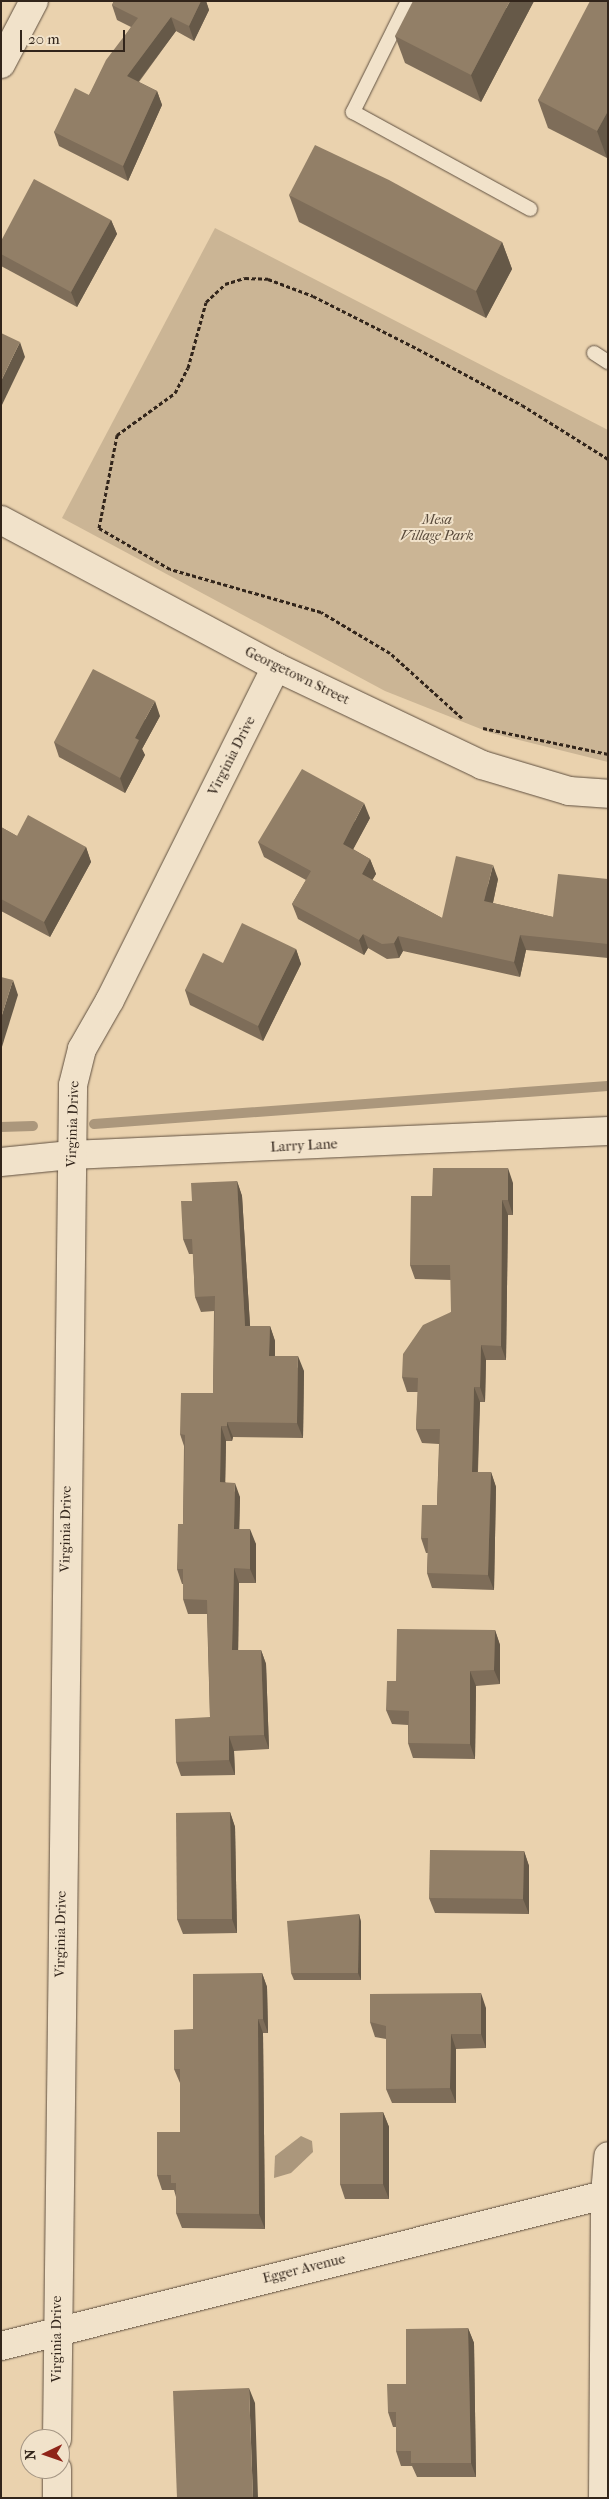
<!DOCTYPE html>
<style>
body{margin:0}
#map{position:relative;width:609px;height:2499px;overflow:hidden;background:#ead2ae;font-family:"IM FELL French Canon",serif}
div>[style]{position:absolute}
.green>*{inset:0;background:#cbb595}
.water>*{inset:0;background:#ab977c}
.stream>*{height:10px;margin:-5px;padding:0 5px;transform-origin:5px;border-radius:5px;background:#ab977c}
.path>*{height:3px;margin-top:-1.5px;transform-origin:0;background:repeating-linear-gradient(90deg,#32251b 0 4px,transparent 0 6.5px)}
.roads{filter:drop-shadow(0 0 1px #605040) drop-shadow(0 0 1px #605040)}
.service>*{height:14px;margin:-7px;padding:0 7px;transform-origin:7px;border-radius:7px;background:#f1e2ca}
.minor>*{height:28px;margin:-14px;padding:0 14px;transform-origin:14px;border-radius:14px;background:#f1e2ca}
.tertiary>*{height:28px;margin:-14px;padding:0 14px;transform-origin:14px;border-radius:14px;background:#f1e2ca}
.wall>*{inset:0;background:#7e6d59}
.shaded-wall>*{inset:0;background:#665948}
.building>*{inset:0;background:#927f67}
span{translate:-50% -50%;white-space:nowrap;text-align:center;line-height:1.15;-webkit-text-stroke:4px #f1e2ca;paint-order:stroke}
.park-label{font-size:14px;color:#58493a;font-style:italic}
.street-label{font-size:14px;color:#32251b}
.frame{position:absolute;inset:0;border:2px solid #32251b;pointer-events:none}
.north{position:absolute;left:20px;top:2429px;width:50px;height:50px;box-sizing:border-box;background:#f1e2ca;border:1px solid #a59684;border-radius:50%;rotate:267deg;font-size:14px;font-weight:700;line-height:20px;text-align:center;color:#32251b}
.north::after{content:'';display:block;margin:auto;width:18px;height:22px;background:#8f2418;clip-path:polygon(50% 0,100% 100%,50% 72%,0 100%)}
.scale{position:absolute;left:20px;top:30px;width:105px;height:22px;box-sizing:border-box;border:2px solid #32251b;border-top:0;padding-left:6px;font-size:15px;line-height:18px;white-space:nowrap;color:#32251b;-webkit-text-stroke:4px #f1e2ca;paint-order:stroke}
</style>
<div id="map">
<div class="green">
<i style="clip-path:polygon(215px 228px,608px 430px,608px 762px,491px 733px,385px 691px,62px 518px)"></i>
</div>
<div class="water">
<i style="clip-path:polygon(301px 2136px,312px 2141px,313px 2152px,291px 2173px,274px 2178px,275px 2156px)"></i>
</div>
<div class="stream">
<i style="left:94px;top:1124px;width:515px;rotate:-4.23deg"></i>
<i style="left:1px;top:1127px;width:32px;rotate:-2deg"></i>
</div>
<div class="path">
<i style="left:462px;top:718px;width:97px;rotate:-137.9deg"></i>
<i style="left:390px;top:653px;width:80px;rotate:-149.3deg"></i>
<i style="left:321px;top:612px;width:157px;rotate:-164.1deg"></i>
<i style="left:170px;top:569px;width:82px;rotate:-150deg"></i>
<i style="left:99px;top:528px;width:95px;rotate:-79deg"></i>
<i style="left:117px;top:435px;width:72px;rotate:-35.9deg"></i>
<i style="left:175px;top:393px;width:28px;rotate:-63deg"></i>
<i style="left:188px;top:368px;width:68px;rotate:-74.7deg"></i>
<i style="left:206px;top:302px;width:26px;rotate:-43deg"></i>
<i style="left:225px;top:284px;width:21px;rotate:-17deg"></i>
<i style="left:245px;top:278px;width:23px;rotate:2deg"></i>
<i style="left:268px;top:279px;width:48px;rotate:20.7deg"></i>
<i style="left:313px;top:296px;width:118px;rotate:26.8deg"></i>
<i style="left:418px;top:349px;width:118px;rotate:28.3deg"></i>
<i style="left:522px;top:405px;width:102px;rotate:32.1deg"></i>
<i style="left:483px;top:728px;width:128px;rotate:11.7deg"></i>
</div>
<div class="roads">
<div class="service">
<i style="left:408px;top:1px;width:124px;rotate:116.4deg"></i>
<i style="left:353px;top:112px;width:202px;rotate:28.7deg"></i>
<i style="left:594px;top:353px;width:17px;rotate:33deg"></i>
</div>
<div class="minor">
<i style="left:1px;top:64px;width:71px;rotate:-62.4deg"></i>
<i style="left:1px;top:520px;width:312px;rotate:28.1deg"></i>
<i style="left:276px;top:667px;width:228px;rotate:25.4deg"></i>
<i style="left:482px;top:765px;width:91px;rotate:16.6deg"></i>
<i style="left:569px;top:791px;width:39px;rotate:4deg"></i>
<i style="left:1px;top:1162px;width:70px;rotate:-5.7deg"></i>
<i style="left:71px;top:1155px;width:538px;rotate:-2.56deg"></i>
<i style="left:57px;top:2439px;width:1354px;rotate:-89.32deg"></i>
<i style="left:73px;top:1085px;width:37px;rotate:-76deg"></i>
<i style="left:82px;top:1049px;width:56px;rotate:-60.3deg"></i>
<i style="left:110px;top:1000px;width:372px;rotate:-63.5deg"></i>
<i style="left:57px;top:2469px;width:29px;rotate:90deg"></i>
<i style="left:603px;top:2498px;width:304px;rotate:-89.6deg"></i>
<i style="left:605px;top:2194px;width:38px;rotate:-85deg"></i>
</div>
<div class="tertiary">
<i style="left:1px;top:2346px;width:626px;rotate:-14.06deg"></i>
</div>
</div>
<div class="wall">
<i style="clip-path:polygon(114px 1px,206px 1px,209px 10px,194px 41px,176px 31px,139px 82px,157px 91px,162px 105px,128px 181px,59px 146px,54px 132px,89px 95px,131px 27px,117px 20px,112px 5px)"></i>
<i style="clip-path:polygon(534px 1px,481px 102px,405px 63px,395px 36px)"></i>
<i style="clip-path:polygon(608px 1px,608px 158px,607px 158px,548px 128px,538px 100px)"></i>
<i style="clip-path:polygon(289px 195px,502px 242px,512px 269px,486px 318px,299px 222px)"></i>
<i style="clip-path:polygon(111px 220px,117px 234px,77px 307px,1px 266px,1px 241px)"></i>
<i style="clip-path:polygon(160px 716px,142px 749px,145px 755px,125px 793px,59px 757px,54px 742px)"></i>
<i style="clip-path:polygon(370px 818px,353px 849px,370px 859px,376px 874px,372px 880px,442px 918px,498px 879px,493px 903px,553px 917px,608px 879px,608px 958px,526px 950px,520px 977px,403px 951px,399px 958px,387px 959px,368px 948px,364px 955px,298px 919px,292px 904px,306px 880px,264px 857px,258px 842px)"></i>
<i style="clip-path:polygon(1px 827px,17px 836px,86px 847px,91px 862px,50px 937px,1px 911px)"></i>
<i style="clip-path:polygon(296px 949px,301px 964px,263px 1041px,190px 1005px,185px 990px,223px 963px)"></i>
<i style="clip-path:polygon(237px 1181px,242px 1196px,250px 1326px,270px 1326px,275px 1341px,275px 1356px,304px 1371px,303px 1438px,233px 1437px,232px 1441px,226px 1441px,225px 1482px,240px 1497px,239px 1529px,256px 1544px,256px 1583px,239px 1583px,238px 1650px,261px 1650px,266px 1664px,269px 1749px,234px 1751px,235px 1775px,181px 1776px,176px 1762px,210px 1717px,207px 1614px,188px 1614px,183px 1599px,183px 1584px,182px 1584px,177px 1569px,183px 1524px,184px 1446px,180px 1434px,213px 1393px,214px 1311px,201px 1312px,195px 1297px,193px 1254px,189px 1254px,183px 1239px,192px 1201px)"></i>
<i style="clip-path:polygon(513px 1183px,513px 1215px,508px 1215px,506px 1360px,486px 1360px,485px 1402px,480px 1402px,478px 1472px,491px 1472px,496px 1487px,494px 1590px,432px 1588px,427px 1573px,428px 1553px,426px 1553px,421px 1538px,437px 1505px,439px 1444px,422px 1443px,416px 1429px,418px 1392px,407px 1392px,402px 1377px,451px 1312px,451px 1280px,415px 1279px,410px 1265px,432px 1196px)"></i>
<i style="clip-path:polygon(495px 1630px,500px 1645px,500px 1684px,476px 1686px,475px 1759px,413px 1758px,408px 1743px,408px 1725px,392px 1724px,386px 1710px,396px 1681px)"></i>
<i style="clip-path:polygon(230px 1812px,235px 1827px,237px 1933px,183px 1934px,177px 1919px)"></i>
<i style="clip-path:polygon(524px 1851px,529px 1866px,529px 1914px,435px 1913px,429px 1898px)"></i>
<i style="clip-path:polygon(359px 1914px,361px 1922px,361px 1980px,294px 1980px,291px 1973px)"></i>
<i style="clip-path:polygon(262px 1973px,267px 1987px,268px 2033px,263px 2033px,265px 2229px,182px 2228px,176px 2213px,176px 2197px,174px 2190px,162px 2190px,157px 2175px,180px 2132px,180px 2083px,174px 2069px,193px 2029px)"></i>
<i style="clip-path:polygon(486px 2008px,486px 2048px,456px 2049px,456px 2103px,392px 2103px,386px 2089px,386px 2039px,375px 2037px,370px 2022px)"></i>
<i style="clip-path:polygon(383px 2112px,389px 2127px,389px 2199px,345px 2199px,340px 2184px)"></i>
<i style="clip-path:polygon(468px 2328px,474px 2343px,476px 2477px,417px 2477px,412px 2466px,401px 2466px,396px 2451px,396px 2427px,393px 2427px,388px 2412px,406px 2384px)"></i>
</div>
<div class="shaded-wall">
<i style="clip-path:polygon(201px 1px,206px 1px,209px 10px,194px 41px,189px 26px)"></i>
<i style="clip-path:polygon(510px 1px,534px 1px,481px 102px,471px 75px)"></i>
<i style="clip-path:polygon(171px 17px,176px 31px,132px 90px,127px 76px)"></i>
<i style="clip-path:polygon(157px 91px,162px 105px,128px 181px,123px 166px)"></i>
<i style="clip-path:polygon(608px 111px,608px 158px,607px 158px,597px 131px)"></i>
<i style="clip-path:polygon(111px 220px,117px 234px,77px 307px,71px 292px)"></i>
<i style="clip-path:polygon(502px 242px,512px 269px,486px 318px,476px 291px)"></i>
<i style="clip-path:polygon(20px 342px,25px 357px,1px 407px,1px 381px)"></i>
<i style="clip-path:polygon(155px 701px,160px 716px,142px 749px,145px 755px,125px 793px,120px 778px,135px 738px)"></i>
<i style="clip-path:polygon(364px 803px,370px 818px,348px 859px,343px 844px)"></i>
<i style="clip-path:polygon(86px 847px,91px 862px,50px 937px,44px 922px)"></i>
<i style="clip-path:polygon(370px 859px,376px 874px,367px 889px,362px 874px)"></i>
<i style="clip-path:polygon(493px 865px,498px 879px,490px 916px,484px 901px)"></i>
<i style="clip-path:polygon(363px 934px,368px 948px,364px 955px,359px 940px)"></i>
<i style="clip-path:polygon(520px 935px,526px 950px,520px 977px,514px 962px)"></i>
<i style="clip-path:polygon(398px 936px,403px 951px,399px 958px,394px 943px)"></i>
<i style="clip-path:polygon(296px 949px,301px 964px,263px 1041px,258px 1026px)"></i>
<i style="clip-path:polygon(13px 980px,18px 995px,1px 1050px,1px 1018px)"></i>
<i style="clip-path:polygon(508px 1168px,513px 1183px,513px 1215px,508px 1200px)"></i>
<i style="clip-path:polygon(237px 1181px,242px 1196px,251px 1341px,245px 1326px)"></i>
<i style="clip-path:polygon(502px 1200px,508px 1215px,506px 1360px,501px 1346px)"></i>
<i style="clip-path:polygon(270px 1326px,275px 1341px,275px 1371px,269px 1356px)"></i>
<i style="clip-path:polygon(481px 1345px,486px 1360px,485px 1402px,480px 1387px)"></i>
<i style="clip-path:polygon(298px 1356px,304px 1371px,303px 1438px,297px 1423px)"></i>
<i style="clip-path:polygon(474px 1387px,480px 1402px,477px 1486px,472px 1472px)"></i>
<i style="clip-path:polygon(227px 1422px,233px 1437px,232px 1441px,227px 1426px)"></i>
<i style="clip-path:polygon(221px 1426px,226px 1441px,225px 1497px,220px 1482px)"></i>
<i style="clip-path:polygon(491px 1472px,496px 1487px,494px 1590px,488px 1575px)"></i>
<i style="clip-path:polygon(235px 1483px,240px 1497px,239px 1544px,234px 1529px)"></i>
<i style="clip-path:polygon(250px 1529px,256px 1544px,256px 1583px,250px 1569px)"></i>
<i style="clip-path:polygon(234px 1568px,239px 1583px,238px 1665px,232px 1650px)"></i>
<i style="clip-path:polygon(495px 1630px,500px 1645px,500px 1684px,494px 1670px)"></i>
<i style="clip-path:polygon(261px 1650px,266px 1664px,269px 1749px,264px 1735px)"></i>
<i style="clip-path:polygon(470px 1671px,476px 1686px,475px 1759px,470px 1744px)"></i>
<i style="clip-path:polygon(229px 1736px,234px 1751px,235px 1775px,229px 1760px)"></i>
<i style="clip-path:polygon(230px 1812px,235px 1827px,237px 1933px,232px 1919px)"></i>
<i style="clip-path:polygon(524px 1851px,529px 1866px,529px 1914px,523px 1899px)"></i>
<i style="clip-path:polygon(359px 1914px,361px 1922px,361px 1980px,358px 1973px)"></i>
<i style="clip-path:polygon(262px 1973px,267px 1987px,268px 2033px,263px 2019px)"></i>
<i style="clip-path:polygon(481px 1993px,486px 2008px,486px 2048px,481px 2034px)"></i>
<i style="clip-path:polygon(258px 2019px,263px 2033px,265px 2229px,259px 2214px)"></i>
<i style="clip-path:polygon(451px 2034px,456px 2049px,456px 2103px,450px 2088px)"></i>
<i style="clip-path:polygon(383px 2112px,389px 2127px,389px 2199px,383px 2184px)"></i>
<i style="clip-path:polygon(468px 2328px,474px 2343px,476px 2477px,471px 2463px)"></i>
<i style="clip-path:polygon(249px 2388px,255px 2403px,258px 2498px,253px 2498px)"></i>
</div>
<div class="building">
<i style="clip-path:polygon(114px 1px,201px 1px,189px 26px,171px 17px,127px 76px,157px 91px,123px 166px,54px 132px,75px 88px,89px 95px,106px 60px,138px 18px,112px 5px)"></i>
<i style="clip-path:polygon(413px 1px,510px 1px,471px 75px,395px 36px)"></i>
<i style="clip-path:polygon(590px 1px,608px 1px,608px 111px,597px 131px,538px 100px)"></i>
<i style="clip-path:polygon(315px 145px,389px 180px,502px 242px,476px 291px,289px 195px)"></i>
<i style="clip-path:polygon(34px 179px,111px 220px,71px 292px,1px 254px,1px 241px)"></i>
<i style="clip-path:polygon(1px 333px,20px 342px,1px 381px)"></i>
<i style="clip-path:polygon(93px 669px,155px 701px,135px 738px,139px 740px,120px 778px,54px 742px)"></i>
<i style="clip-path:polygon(302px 769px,364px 803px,343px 844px,370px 859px,362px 874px,442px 918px,456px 856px,493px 865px,484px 901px,553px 917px,558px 874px,608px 879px,608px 944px,520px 935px,514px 962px,398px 936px,394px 943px,382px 944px,363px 934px,359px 940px,292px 904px,311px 871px,258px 842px)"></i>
<i style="clip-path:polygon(28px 815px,86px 847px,44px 922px,1px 899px,1px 827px,17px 836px)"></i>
<i style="clip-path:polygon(242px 923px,296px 949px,258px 1026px,185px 990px,203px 953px,223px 963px)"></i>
<i style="clip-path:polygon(1px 977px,13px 980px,1px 1018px)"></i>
<i style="clip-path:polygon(433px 1168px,508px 1168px,508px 1200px,502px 1200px,501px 1346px,481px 1345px,480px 1387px,474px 1387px,472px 1472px,491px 1472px,488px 1575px,427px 1573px,428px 1538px,421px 1538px,422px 1505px,437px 1505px,440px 1429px,416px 1429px,418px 1378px,402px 1377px,403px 1354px,423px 1325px,451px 1312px,450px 1265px,410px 1265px,411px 1196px,432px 1196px)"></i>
<i style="clip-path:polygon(237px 1181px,245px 1326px,270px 1326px,269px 1356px,298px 1356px,297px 1423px,227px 1422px,227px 1426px,221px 1426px,220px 1482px,235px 1483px,234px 1529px,250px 1529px,250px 1569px,234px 1568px,232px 1650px,261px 1650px,264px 1735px,229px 1736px,229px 1760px,176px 1762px,175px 1719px,210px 1717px,207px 1600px,183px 1599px,183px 1569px,177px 1569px,178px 1524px,183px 1524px,185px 1435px,180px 1434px,181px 1393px,213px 1393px,215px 1296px,195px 1297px,192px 1239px,183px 1239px,181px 1201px,192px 1201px,191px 1183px)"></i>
<i style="clip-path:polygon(397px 1629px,495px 1630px,494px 1670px,470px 1671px,470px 1744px,408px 1743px,409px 1711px,386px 1710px,387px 1681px,396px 1681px)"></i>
<i style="clip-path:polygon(230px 1812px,232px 1919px,177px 1919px,176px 1813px)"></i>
<i style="clip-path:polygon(430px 1850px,524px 1851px,523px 1899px,429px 1898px)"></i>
<i style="clip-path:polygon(359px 1914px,358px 1973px,291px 1973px,287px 1921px)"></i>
<i style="clip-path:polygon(262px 1973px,263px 2019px,258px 2019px,259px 2214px,176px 2213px,176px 2183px,171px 2183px,171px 2175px,157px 2175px,157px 2132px,180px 2132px,180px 2069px,174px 2069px,174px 2030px,193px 2029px,193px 1974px)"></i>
<i style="clip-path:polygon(481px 1993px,481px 2034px,451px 2034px,450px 2088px,386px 2089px,386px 2026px,370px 2022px,370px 1994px)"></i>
<i style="clip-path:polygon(383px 2112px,383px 2184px,340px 2184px,340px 2113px)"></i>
<i style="clip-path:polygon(468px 2328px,471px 2463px,411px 2463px,411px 2451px,396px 2451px,396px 2412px,388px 2412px,387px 2384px,406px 2384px,406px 2329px)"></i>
<i style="clip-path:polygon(249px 2388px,253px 2498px,177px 2498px,173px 2391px)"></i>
</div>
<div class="park-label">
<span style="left:437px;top:528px">Mesa<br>Village Park</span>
</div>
<div class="street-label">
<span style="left:297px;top:676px;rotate:26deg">Georgetown Street</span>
<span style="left:232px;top:756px;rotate:-63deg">Virginia Drive</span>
<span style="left:73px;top:1124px;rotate:-88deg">Virginia Drive</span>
<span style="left:304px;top:1146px;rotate:-3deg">Larry Lane</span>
<span style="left:66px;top:1529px;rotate:-89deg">Virginia Drive</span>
<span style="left:61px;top:1934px;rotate:-89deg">Virginia Drive</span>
<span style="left:304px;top:2269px;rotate:-14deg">Egger Avenue</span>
<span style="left:57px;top:2339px;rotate:-90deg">Virginia Drive</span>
</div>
<div class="frame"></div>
<div class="north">N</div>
<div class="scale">20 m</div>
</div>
